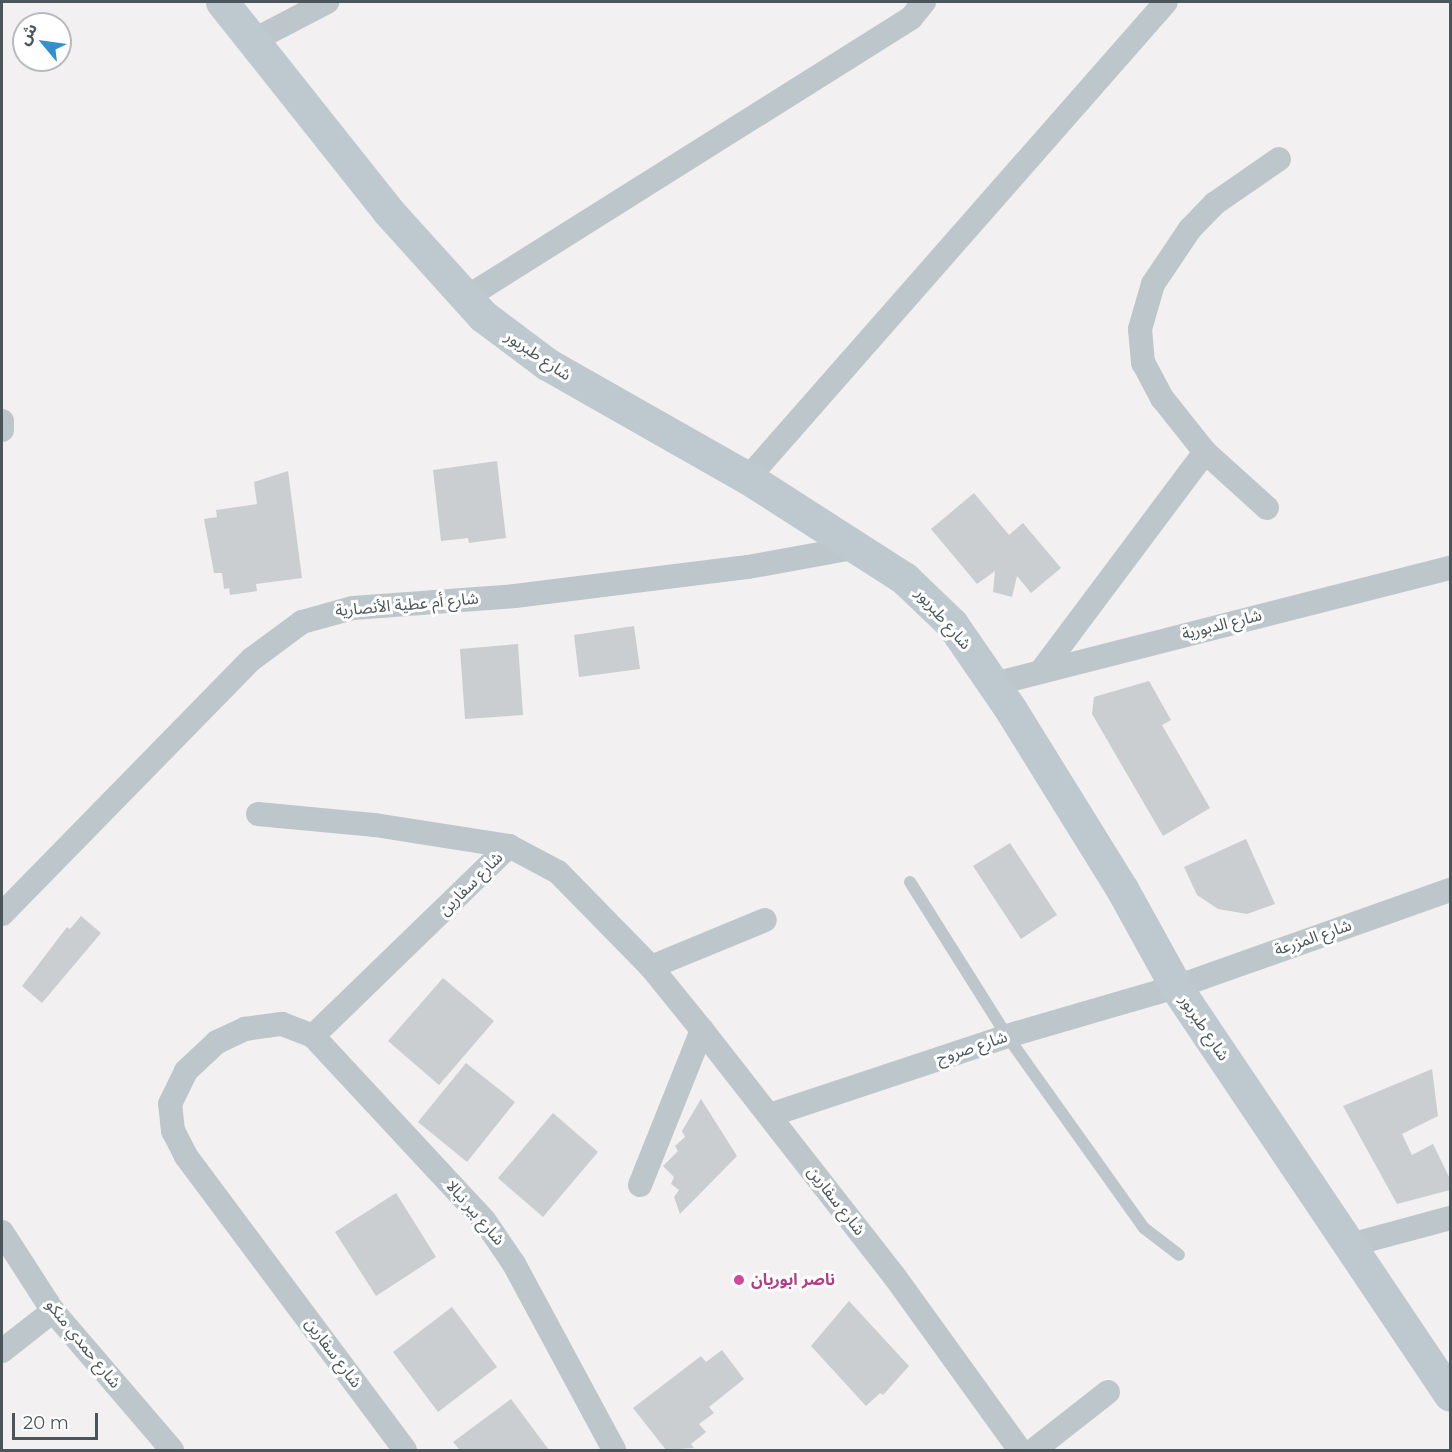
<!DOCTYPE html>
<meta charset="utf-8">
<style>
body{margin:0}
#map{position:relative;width:1452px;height:1452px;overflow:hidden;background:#f2f0f0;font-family:Montserrat,"Noto Sans Arabic",sans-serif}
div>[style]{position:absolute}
.building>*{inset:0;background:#caced0}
.lane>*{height:12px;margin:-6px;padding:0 6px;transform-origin:6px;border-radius:6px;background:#bdc6ca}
.street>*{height:24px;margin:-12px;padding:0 12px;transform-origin:12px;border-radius:12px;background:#bdc6ca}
.secondary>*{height:33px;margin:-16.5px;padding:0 16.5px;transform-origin:16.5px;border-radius:16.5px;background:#bec9cf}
.dots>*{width:16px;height:16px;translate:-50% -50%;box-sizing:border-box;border:3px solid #fff;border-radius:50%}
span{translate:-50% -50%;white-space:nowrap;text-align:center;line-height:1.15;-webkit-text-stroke:6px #fff;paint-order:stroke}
.street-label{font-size:16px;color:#4a565b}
.hotel-label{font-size:16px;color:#b23c85;font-weight:700}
.left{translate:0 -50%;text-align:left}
.frame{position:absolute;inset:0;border:3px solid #4a565b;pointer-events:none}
.north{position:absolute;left:12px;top:12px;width:60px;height:60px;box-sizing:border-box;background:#fff;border:2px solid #b7bbbd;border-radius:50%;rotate:299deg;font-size:16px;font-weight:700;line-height:24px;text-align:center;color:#4a565b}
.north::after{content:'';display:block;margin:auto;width:21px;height:27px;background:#3091cc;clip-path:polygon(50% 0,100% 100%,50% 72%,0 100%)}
.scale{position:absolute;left:12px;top:1413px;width:86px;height:27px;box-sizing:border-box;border:3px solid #4a565b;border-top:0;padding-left:8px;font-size:18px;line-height:21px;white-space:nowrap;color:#4a565b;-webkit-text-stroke:4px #fff;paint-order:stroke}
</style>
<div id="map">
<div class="building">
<i style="clip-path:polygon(497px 461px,506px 538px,469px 543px,468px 538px,441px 541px,433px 470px)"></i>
<i style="clip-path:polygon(288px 471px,302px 578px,256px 584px,257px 591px,230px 595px,229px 588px,224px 589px,222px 573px,214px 573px,204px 519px,217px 517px,216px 510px,257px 504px,254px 482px)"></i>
<i style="clip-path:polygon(974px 493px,1009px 535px,1023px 523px,1061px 568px,1031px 593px,1017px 576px,1012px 597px,993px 592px,995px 571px,977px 584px,931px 529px)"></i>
<i style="clip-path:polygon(634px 626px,640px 669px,579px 677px,574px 635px)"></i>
<i style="clip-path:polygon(518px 644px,523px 715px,465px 719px,460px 649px)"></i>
<i style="clip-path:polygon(1149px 681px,1171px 720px,1162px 725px,1210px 808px,1163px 836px,1092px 714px,1094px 697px)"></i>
<i style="clip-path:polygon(1246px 839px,1275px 904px,1247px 914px,1218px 909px,1197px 895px,1184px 867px)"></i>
<i style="clip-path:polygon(1010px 843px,1057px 915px,1021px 939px,973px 866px)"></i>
<i style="clip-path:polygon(81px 916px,101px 933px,42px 1003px,22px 986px,67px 927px,70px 929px)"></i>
<i style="clip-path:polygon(443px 978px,494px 1021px,439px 1085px,388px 1041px)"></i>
<i style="clip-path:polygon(466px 1063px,515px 1102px,467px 1162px,418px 1122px)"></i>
<i style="clip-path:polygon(1432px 1069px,1438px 1116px,1402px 1134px,1412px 1155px,1433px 1144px,1450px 1179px,1450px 1190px,1397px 1204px,1343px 1106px)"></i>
<i style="clip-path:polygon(701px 1099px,737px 1156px,680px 1214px,674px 1197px,679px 1190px,671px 1184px,674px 1177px,663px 1166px,678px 1151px,675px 1146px,685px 1137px,682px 1131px)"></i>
<i style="clip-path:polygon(553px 1113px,598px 1152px,543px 1217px,498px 1178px)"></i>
<i style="clip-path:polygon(396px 1193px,436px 1257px,376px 1296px,335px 1232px)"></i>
<i style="clip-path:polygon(849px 1301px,909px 1366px,883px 1395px,880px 1393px,866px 1406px,811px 1346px)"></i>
<i style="clip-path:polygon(452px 1307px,497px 1367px,438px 1412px,393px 1352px)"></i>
<i style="clip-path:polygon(722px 1350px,744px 1379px,709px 1407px,714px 1413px,699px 1424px,706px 1432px,691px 1444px,694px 1448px,666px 1450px,633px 1408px,701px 1356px,706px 1362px)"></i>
<i style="clip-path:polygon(511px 1399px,549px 1450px,460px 1450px,453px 1442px)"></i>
</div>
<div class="lane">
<i style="left:910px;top:882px;width:182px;rotate:57.8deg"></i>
<i style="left:1007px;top:1036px;width:236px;rotate:54.5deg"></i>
<i style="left:1144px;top:1228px;width:44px;rotate:37.6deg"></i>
</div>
<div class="street">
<i style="left:252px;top:41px;width:85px;rotate:-27.5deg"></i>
<i style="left:464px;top:299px;width:528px;rotate:-32.15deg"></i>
<i style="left:911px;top:18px;width:21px;rotate:-51deg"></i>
<i style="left:2px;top:421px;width:9px;rotate:90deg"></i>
<i style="left:748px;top:478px;width:633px;rotate:-48.71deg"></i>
<i style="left:1267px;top:508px;width:84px;rotate:-137.9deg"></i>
<i style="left:1205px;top:452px;width:69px;rotate:-128.5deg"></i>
<i style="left:1162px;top:398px;width:40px;rotate:-118deg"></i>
<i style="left:1143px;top:363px;width:34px;rotate:-95deg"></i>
<i style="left:1140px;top:329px;width:47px;rotate:-73.9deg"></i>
<i style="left:1153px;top:284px;width:66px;rotate:-56.1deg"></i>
<i style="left:1190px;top:229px;width:35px;rotate:-46deg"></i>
<i style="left:1214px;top:204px;width:79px;rotate:-34.7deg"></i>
<i style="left:1042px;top:670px;width:272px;rotate:-53.2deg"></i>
<i style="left:994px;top:684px;width:471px;rotate:-14.3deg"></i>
<i style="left:258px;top:814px;width:118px;rotate:5.4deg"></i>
<i style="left:375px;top:825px;width:136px;rotate:8.9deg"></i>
<i style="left:509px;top:846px;width:55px;rotate:28deg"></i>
<i style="left:558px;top:872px;width:133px;rotate:45.6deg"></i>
<i style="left:651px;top:967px;width:81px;rotate:51deg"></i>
<i style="left:702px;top:1030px;width:313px;rotate:52deg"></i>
<i style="left:895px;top:1277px;width:213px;rotate:54.2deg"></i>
<i style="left:2px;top:914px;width:357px;rotate:-45.6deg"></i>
<i style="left:252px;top:659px;width:62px;rotate:-36.5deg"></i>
<i style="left:302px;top:622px;width:53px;rotate:-15.4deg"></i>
<i style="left:353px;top:608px;width:162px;rotate:-4.2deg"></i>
<i style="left:515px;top:596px;width:235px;rotate:-7.1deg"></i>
<i style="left:748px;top:567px;width:112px;rotate:-10.3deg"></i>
<i style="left:651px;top:967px;width:123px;rotate:-22.4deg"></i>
<i style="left:313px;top:1036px;width:273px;rotate:-44.1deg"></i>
<i style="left:770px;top:1115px;width:250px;rotate:-18.4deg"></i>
<i style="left:1007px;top:1036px;width:176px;rotate:-16.2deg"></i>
<i style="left:1176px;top:987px;width:291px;rotate:-19.5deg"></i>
<i style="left:640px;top:1185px;width:167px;rotate:-68.2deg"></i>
<i style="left:2px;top:1232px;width:94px;rotate:57.2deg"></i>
<i style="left:53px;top:1311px;width:183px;rotate:49.4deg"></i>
<i style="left:1350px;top:1245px;width:104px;rotate:-15.1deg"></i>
<i style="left:2px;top:1351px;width:65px;rotate:-38.1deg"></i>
<i style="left:405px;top:1450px;width:367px;rotate:-126.7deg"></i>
<i style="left:186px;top:1156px;width:28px;rotate:-117deg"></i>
<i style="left:173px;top:1131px;width:27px;rotate:-96deg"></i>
<i style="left:170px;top:1104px;width:37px;rotate:-64deg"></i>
<i style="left:186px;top:1071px;width:42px;rotate:-43.1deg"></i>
<i style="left:217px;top:1042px;width:31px;rotate:-25deg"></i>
<i style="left:245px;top:1029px;width:37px;rotate:-8deg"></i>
<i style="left:282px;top:1024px;width:33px;rotate:21deg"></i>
<i style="left:313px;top:1036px;width:251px;rotate:47.1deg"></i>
<i style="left:484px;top:1220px;width:53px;rotate:55.7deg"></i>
<i style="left:514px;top:1264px;width:211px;rotate:61.7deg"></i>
<i style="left:1034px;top:1450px;width:94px;rotate:-38.1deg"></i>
</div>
<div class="secondary">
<i style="left:222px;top:2px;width:267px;rotate:51.5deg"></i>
<i style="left:388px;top:211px;width:142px;rotate:47.9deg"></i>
<i style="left:483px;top:316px;width:80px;rotate:36.9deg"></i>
<i style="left:547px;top:364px;width:231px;rotate:29.6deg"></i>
<i style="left:748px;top:478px;width:185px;rotate:32.7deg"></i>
<i style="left:904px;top:578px;width:66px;rotate:43.8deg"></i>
<i style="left:952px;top:624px;width:104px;rotate:55.5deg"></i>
<i style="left:1011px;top:710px;width:211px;rotate:58.2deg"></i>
<i style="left:1122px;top:889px;width:112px;rotate:61.1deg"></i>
<i style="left:1176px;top:987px;width:491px;rotate:56.1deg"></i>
</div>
<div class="dots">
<i style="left:739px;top:1280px;background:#d1479c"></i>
</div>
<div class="street-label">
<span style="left:538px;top:356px;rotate:34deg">شارع طبربور</span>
<span style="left:407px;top:605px;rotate:-5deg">شارع أم عطية الأنصارية</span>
<span style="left:943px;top:619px;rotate:49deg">شارع طبربور</span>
<span style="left:1222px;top:625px;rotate:-14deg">شارع الدبورية</span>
<span style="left:471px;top:884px;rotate:-45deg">شارع سفارين</span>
<span style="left:1313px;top:938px;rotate:-19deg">شارع المزرعة</span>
<span style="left:1204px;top:1028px;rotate:56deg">شارع طبربور</span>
<span style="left:972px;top:1048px;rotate:-18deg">شارع صروح</span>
<span style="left:836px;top:1201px;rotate:52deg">شارع سفارين</span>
<span style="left:475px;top:1213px;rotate:49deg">شارع بير نبالا</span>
<span style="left:83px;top:1344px;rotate:51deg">شارع حمدي منكو</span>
<span style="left:333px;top:1353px;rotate:53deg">شارع سفارين</span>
</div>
<div class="hotel-label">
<span class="left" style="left:751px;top:1280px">ناصر ابوريان</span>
</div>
<div class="frame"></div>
<div class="north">ش</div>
<div class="scale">20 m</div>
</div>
